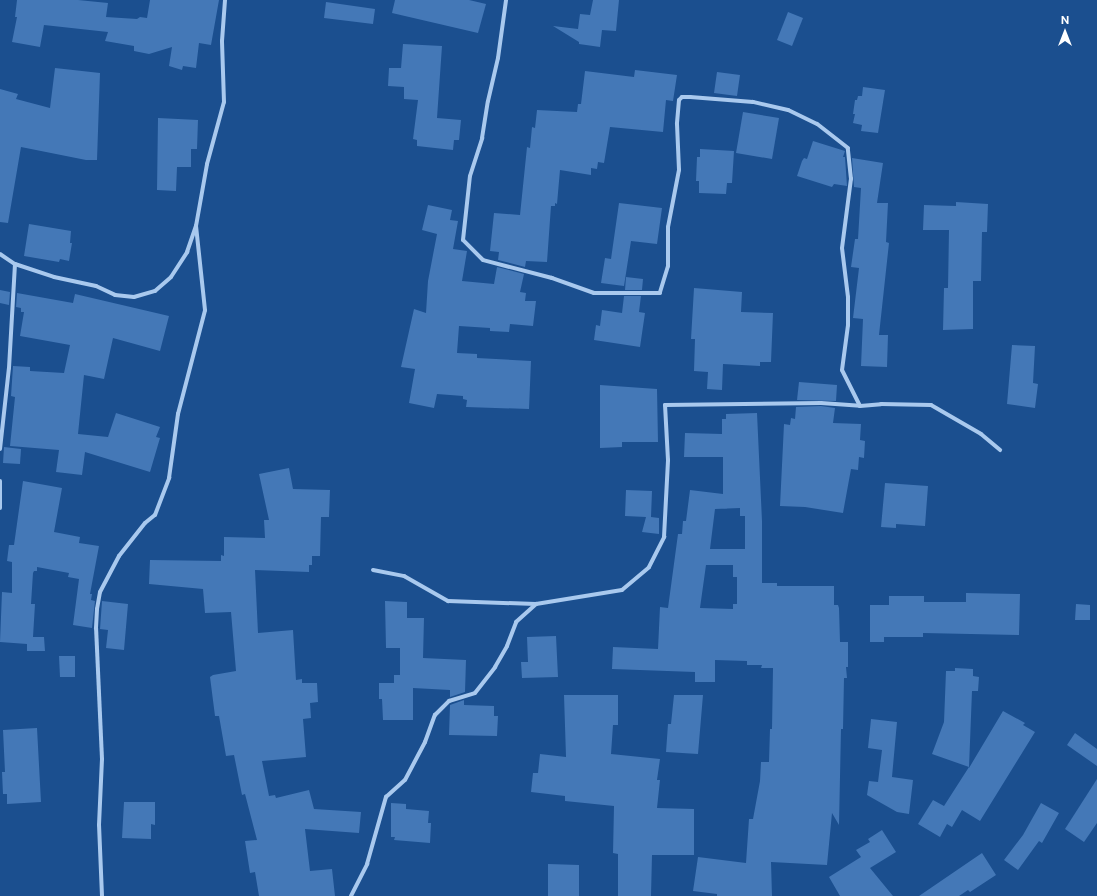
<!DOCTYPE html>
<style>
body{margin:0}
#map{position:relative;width:1097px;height:896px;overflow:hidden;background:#1b4f8f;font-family:"Public Sans",sans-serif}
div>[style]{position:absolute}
.building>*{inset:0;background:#4478b7}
.street>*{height:4px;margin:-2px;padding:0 2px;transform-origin:2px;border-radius:2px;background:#a9c9ee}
span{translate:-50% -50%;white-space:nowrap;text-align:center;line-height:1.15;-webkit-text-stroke:3.5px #1b4f8f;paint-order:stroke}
.north{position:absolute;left:1045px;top:12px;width:40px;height:40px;-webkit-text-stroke:3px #1b4f8f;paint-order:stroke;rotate:0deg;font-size:11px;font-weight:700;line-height:16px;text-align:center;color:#fff}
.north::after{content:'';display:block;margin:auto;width:14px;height:18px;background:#fff;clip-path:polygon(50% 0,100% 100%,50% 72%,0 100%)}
</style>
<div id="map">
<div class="building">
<i style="clip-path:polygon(17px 0,78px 0,108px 3px,106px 17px,137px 19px,140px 17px,147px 18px,150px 0,219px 0,211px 45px,199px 43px,196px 68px,183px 66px,182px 70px,169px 66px,172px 47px,149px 54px,134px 51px,134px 46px,105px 41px,108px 32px,44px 25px,40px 47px,12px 42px,17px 17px,15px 17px)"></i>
<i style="clip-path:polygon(395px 0,469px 0,486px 4px,478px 33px,392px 13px)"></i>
<i style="clip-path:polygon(593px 0,619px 0,616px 31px,602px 30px,600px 47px,579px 44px,579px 42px,553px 26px,578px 29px,580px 14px,590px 15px)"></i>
<i style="clip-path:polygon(326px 2px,375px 9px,373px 24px,324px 18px)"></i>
<i style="clip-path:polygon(788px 12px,803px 18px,792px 46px,777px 40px)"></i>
<i style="clip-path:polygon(403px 44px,442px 46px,437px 118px,461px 120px,459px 140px,454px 140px,453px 150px,417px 146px,417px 140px,413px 139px,418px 100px,404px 99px,404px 87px,388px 86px,389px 68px,401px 68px)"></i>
<i style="clip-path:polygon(55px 68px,100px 73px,97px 160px,86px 160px,21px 147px,8px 223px,0 222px,0 89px,18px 94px,16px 99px,50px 108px)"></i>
<i style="clip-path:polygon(635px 70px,677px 75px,673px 101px,666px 100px,663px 132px,610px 127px,604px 163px,598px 162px,597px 169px,591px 168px,591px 175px,560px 170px,557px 204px,555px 203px,555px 206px,551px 206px,547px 262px,526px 261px,525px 267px,498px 260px,499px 252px,490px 251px,494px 213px,520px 215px,527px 147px,530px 148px,532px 127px,535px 128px,537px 110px,577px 112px,578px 104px,581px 104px,585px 71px,634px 77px)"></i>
<i style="clip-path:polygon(717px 72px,740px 75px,737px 96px,714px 93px)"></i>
<i style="clip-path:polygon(863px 87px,885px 90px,878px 133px,861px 131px,862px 125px,853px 123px,855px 114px,853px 114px,855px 100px,857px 100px,858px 96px,862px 96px)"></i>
<i style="clip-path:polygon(743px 112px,779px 118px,772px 159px,736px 153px)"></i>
<i style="clip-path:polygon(158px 118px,198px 120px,197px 149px,191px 149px,191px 167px,177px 167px,176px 191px,157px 190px)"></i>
<i style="clip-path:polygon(813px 141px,845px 151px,843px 157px,845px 157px,847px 186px,834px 184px,832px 187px,797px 176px,802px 161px,804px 158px,807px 159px)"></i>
<i style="clip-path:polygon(700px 149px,734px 151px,732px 183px,727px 183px,726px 194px,699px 193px,699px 181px,696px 181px,697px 157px,700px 157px)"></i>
<i style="clip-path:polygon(852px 158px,883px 163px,877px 203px,888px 203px,886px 242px,889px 243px,879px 335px,888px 335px,887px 367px,861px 366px,863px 319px,853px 318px,859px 268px,851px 267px,855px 239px,858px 239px,861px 188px,854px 187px)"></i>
<i style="clip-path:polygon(956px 202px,988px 204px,987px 232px,982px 232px,981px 281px,973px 281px,973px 329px,943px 330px,944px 288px,948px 288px,949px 230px,923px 230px,924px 205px,956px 206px)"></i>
<i style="clip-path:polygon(619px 203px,662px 208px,657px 244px,631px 241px,624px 286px,601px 283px,605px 258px,611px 259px)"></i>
<i style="clip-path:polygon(428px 205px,452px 210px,450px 220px,458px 221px,453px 249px,467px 251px,462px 281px,494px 284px,497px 267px,524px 274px,520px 292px,526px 293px,525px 301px,536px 301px,533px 326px,510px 324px,509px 332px,490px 331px,490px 328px,459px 326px,457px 353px,477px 354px,477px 358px,531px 361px,529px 409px,466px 407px,467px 400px,463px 399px,463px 396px,437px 394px,434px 408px,409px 403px,415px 369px,401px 367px,414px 309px,426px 313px,428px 281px,437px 234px,422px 230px)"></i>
<i style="clip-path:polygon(29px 224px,71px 231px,70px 243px,72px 243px,69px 261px,60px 259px,59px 262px,24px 256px)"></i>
<i style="clip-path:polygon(626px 277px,643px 279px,642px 290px,625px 290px)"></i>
<i style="clip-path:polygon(694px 288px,742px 292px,741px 312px,773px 313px,771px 362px,760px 362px,760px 366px,723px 364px,722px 390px,707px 389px,708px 372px,694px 371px,695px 339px,691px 339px)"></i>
<i style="clip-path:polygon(0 290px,10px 292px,9px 305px,0 303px)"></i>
<i style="clip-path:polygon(17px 293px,73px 303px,75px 294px,169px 316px,160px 351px,113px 338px,104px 379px,84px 375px,78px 434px,108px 437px,116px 413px,160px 427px,156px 437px,160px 438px,150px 472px,85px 452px,82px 475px,56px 472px,59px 450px,10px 446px,15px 397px,11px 396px,13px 366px,30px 367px,30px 371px,64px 373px,70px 345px,20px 336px,24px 312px,21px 312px,21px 308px,16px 307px)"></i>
<i style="clip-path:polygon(624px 296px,641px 296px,639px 312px,645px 313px,640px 347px,594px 340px,596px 325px,600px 326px,602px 310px,622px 313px)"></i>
<i style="clip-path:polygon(1012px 345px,1035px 346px,1033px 383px,1038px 384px,1035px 408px,1007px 404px)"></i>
<i style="clip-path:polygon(799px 382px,837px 385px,836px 401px,797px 400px)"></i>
<i style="clip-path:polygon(600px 385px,657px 389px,658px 442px,622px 442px,622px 447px,600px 448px)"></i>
<i style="clip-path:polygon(821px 406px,835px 408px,833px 423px,861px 424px,860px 440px,865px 441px,864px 458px,859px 457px,858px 470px,851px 469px,843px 513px,805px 507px,780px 506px,784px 424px,790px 425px,791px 418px,795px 419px,796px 407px)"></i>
<i style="clip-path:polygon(evenodd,757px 413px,762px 521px,762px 583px,777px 583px,777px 586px,834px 586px,834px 605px,838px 605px,839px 608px,840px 642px,848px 642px,848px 667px,846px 667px,847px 678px,844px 678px,843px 729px,841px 729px,839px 825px,832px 813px,827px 865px,771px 862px,772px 896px,717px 896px,717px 894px,693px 891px,698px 857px,746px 863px,749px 819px,753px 819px,760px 781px,761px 762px,769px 762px,770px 729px,772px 729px,773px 668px,761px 668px,762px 665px,747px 665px,747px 661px,715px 660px,715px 682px,695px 682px,695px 672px,612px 669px,613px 647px,658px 649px,660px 607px,668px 608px,678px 534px,682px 534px,683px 521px,686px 521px,690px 490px,723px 494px,723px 457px,684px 457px,685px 433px,722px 434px,722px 419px,726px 419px,726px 414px,757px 413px,740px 508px,740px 516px,745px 516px,745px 549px,710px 549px,715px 509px,740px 508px,757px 413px,706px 565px,733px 565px,733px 577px,737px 577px,737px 604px,733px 604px,733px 609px,700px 608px,706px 565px)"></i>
<i style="clip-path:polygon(4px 447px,21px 449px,20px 464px,3px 463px)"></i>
<i style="clip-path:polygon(289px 468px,293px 489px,330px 490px,329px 517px,321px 517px,320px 556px,312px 556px,312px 565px,309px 565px,309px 572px,255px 570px,258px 633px,293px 630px,296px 680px,302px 679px,302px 683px,317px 683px,318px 702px,310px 703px,311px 718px,303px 719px,306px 757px,262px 761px,269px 796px,275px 795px,276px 798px,309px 790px,314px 809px,361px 812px,359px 833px,305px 829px,310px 871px,332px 869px,335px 896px,259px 896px,255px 872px,250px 873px,245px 841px,257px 840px,245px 794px,242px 795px,234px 755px,226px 756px,219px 716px,215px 716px,210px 677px,213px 675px,236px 671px,231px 612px,205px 613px,203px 589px,149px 584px,150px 560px,221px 561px,221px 555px,224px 556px,224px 537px,265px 538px,264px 520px,269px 520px,259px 474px)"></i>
<i style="clip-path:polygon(23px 481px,62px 488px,54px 532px,80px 537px,79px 543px,99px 546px,90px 594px,92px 594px,91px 600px,95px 601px,92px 628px,73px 625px,79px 579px,68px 577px,69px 573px,37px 567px,37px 571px,34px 571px,33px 573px,31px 604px,35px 604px,33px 637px,44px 637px,45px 651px,27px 651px,27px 644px,0 642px,2px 592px,12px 593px,12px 562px,7px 561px,9px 545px,14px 545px)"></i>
<i style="clip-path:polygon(885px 483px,928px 486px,925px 526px,896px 524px,896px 528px,881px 527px)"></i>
<i style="clip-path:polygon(626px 490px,652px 491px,651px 517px,659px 518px,659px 534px,642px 532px,646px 517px,625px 516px)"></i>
<i style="clip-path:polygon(966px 593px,1020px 594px,1019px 635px,923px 633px,923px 637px,884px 637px,884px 642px,870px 642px,870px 605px,889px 605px,889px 596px,924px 596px,924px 602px,966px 602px)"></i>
<i style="clip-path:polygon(102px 601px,128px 604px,124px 650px,106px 648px,108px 630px,100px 629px)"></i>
<i style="clip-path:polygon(385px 601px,407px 602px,407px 618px,424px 618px,423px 658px,466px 660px,465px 692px,450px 697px,450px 690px,413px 688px,413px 720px,383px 720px,382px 699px,379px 699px,379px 683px,394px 683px,394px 675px,400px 675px,400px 648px,386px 648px)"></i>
<i style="clip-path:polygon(1076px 604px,1090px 605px,1090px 620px,1075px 620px)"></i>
<i style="clip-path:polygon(556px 636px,558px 677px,522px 678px,521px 662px,528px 662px,527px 637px)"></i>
<i style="clip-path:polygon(59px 656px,75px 656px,75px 677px,60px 677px)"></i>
<i style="clip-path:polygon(955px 668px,973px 669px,973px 676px,979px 677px,978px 691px,972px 691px,969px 768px,1003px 711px,1025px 723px,1023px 725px,1035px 732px,980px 821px,962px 810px,952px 827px,947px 824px,940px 837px,918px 824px,933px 800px,944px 806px,969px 767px,932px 754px,944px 722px,946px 671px,955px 671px)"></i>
<i style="clip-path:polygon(564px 695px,618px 695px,618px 725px,613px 725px,611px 754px,660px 759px,657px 780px,660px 780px,657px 808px,694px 809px,694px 855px,652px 855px,651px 896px,618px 896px,618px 854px,613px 853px,614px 806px,565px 801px,565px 796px,531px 792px,533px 773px,538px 773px,540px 754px,566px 757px)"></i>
<i style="clip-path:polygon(674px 695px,703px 695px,698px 754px,666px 752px,668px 724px,671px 724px)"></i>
<i style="clip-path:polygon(464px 700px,464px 705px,494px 706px,494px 716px,498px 716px,497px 736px,449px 735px,450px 705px)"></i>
<i style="clip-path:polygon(871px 719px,897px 722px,892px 777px,913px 780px,909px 814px,897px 812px,867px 795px,869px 781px,878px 782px,882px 750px,868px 748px)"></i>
<i style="clip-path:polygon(37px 728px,41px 802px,7px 804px,7px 794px,3px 794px,2px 772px,5px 772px,3px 730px)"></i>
<i style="clip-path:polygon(1075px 733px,1097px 749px,1097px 766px,1067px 745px)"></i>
<i style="clip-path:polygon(1097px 779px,1097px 823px,1084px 842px,1065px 829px)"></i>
<i style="clip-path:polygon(124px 802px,155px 802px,155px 825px,151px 824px,151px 839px,122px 838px)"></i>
<i style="clip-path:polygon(391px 803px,406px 804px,406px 809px,429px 811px,428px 823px,431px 823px,430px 843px,394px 840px,395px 837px,391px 837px)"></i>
<i style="clip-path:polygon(1041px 803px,1059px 813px,1042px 843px,1039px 841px,1018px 870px,1004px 860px,1023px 835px)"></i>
<i style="clip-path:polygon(882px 830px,896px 852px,870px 868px,893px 896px,840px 896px,829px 877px,861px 857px,856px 850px,870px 842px,868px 839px)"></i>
<i style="clip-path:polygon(982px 853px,996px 875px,970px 892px,968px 890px,959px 896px,919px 896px)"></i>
<i style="clip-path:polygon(548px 864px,579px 865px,579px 896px,548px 896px)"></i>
</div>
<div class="street">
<i style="left:0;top:254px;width:18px;rotate:34deg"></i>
<i style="left:15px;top:264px;width:41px;rotate:18.4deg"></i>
<i style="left:54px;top:277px;width:43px;rotate:12.1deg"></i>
<i style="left:96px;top:286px;width:21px;rotate:25deg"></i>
<i style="left:115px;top:295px;width:19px;rotate:6deg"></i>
<i style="left:134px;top:297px;width:22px;rotate:-16deg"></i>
<i style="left:155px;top:291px;width:21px;rotate:-41deg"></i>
<i style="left:171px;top:277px;width:30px;rotate:-57deg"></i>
<i style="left:187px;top:252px;width:28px;rotate:-71deg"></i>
<i style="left:196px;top:226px;width:63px;rotate:-79.9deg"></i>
<i style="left:207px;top:164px;width:64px;rotate:-74.7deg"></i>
<i style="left:224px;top:102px;width:61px;rotate:-91.9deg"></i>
<i style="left:222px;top:41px;width:41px;rotate:-85.8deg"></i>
<i style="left:860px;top:406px;width:21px;rotate:-5deg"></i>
<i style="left:881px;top:404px;width:50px;rotate:1.1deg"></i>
<i style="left:931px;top:405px;width:58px;rotate:30.1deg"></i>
<i style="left:981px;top:434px;width:25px;rotate:40deg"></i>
<i style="left:0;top:449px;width:81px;rotate:-83.7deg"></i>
<i style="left:9px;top:368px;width:104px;rotate:-86.7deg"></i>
<i style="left:0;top:481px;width:27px;rotate:90deg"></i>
<i style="left:373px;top:570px;width:32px;rotate:11deg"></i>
<i style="left:404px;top:576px;width:51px;rotate:29.6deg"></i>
<i style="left:448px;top:601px;width:88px;rotate:2deg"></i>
<i style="left:102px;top:896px;width:71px;rotate:-92.4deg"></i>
<i style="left:99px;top:825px;width:66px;rotate:-87.4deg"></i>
<i style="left:102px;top:759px;width:131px;rotate:-92.6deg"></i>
<i style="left:96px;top:628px;width:19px;rotate:-87deg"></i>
<i style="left:97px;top:609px;width:17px;rotate:-80deg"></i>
<i style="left:100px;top:592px;width:41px;rotate:-62.2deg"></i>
<i style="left:119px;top:556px;width:42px;rotate:-51.8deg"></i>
<i style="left:145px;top:523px;width:13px;rotate:-39deg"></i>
<i style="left:155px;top:515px;width:40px;rotate:-69deg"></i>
<i style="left:169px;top:478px;width:65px;rotate:-82deg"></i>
<i style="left:178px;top:414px;width:107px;rotate:-75.4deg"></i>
<i style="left:205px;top:310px;width:84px;rotate:-96.1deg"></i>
<i style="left:351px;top:896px;width:36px;rotate:-63deg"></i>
<i style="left:367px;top:864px;width:70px;rotate:-74.2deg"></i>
<i style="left:386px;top:797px;width:25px;rotate:-42deg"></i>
<i style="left:405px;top:780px;width:43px;rotate:-62.2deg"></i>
<i style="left:425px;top:742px;width:29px;rotate:-70deg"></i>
<i style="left:435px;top:715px;width:20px;rotate:-45deg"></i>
<i style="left:449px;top:701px;width:27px;rotate:-17deg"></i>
<i style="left:475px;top:693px;width:33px;rotate:-52deg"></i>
<i style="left:495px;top:667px;width:24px;rotate:-60deg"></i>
<i style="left:507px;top:646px;width:26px;rotate:-69deg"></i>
<i style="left:516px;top:622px;width:27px;rotate:-42deg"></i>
<i style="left:536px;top:604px;width:87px;rotate:-9.2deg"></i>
<i style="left:622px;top:590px;width:35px;rotate:-40deg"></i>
<i style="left:649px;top:567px;width:34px;rotate:-63deg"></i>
<i style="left:664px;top:537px;width:77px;rotate:-87deg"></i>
<i style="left:668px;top:460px;width:55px;rotate:-93.1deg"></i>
<i style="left:665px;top:405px;width:156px;rotate:-0.7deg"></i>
<i style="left:821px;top:403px;width:39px;rotate:4deg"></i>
<i style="left:860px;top:406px;width:40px;rotate:-116.6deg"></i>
<i style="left:842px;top:370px;width:45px;rotate:-82.4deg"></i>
<i style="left:848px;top:325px;width:28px;rotate:-90deg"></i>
<i style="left:848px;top:297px;width:49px;rotate:-97deg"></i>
<i style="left:842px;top:248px;width:70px;rotate:-82.6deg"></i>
<i style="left:851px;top:179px;width:31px;rotate:-96deg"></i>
<i style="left:848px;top:148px;width:39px;rotate:-142deg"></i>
<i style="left:817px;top:124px;width:32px;rotate:-154deg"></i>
<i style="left:788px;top:110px;width:36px;rotate:-167deg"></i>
<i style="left:753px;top:102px;width:63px;rotate:-175.5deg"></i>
<i style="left:690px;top:97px;width:8px;rotate:180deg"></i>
<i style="left:682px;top:97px;width:4px;rotate:135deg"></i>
<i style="left:679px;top:100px;width:24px;rotate:95deg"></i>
<i style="left:677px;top:124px;width:46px;rotate:87.5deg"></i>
<i style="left:679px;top:170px;width:58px;rotate:100.9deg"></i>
<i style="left:668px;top:227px;width:39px;rotate:90deg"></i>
<i style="left:668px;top:266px;width:28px;rotate:107deg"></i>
<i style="left:660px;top:293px;width:66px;rotate:180deg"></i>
<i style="left:594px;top:293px;width:45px;rotate:-160.3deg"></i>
<i style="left:552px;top:278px;width:71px;rotate:-165.4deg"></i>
<i style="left:483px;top:260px;width:28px;rotate:-135deg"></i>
<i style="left:463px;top:240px;width:64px;rotate:-83.8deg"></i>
<i style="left:470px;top:176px;width:40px;rotate:-72deg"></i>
<i style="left:482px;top:138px;width:37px;rotate:-81deg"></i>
<i style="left:488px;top:101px;width:44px;rotate:-76.9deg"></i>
<i style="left:498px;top:58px;width:59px;rotate:-82.1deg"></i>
</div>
<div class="north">N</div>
</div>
